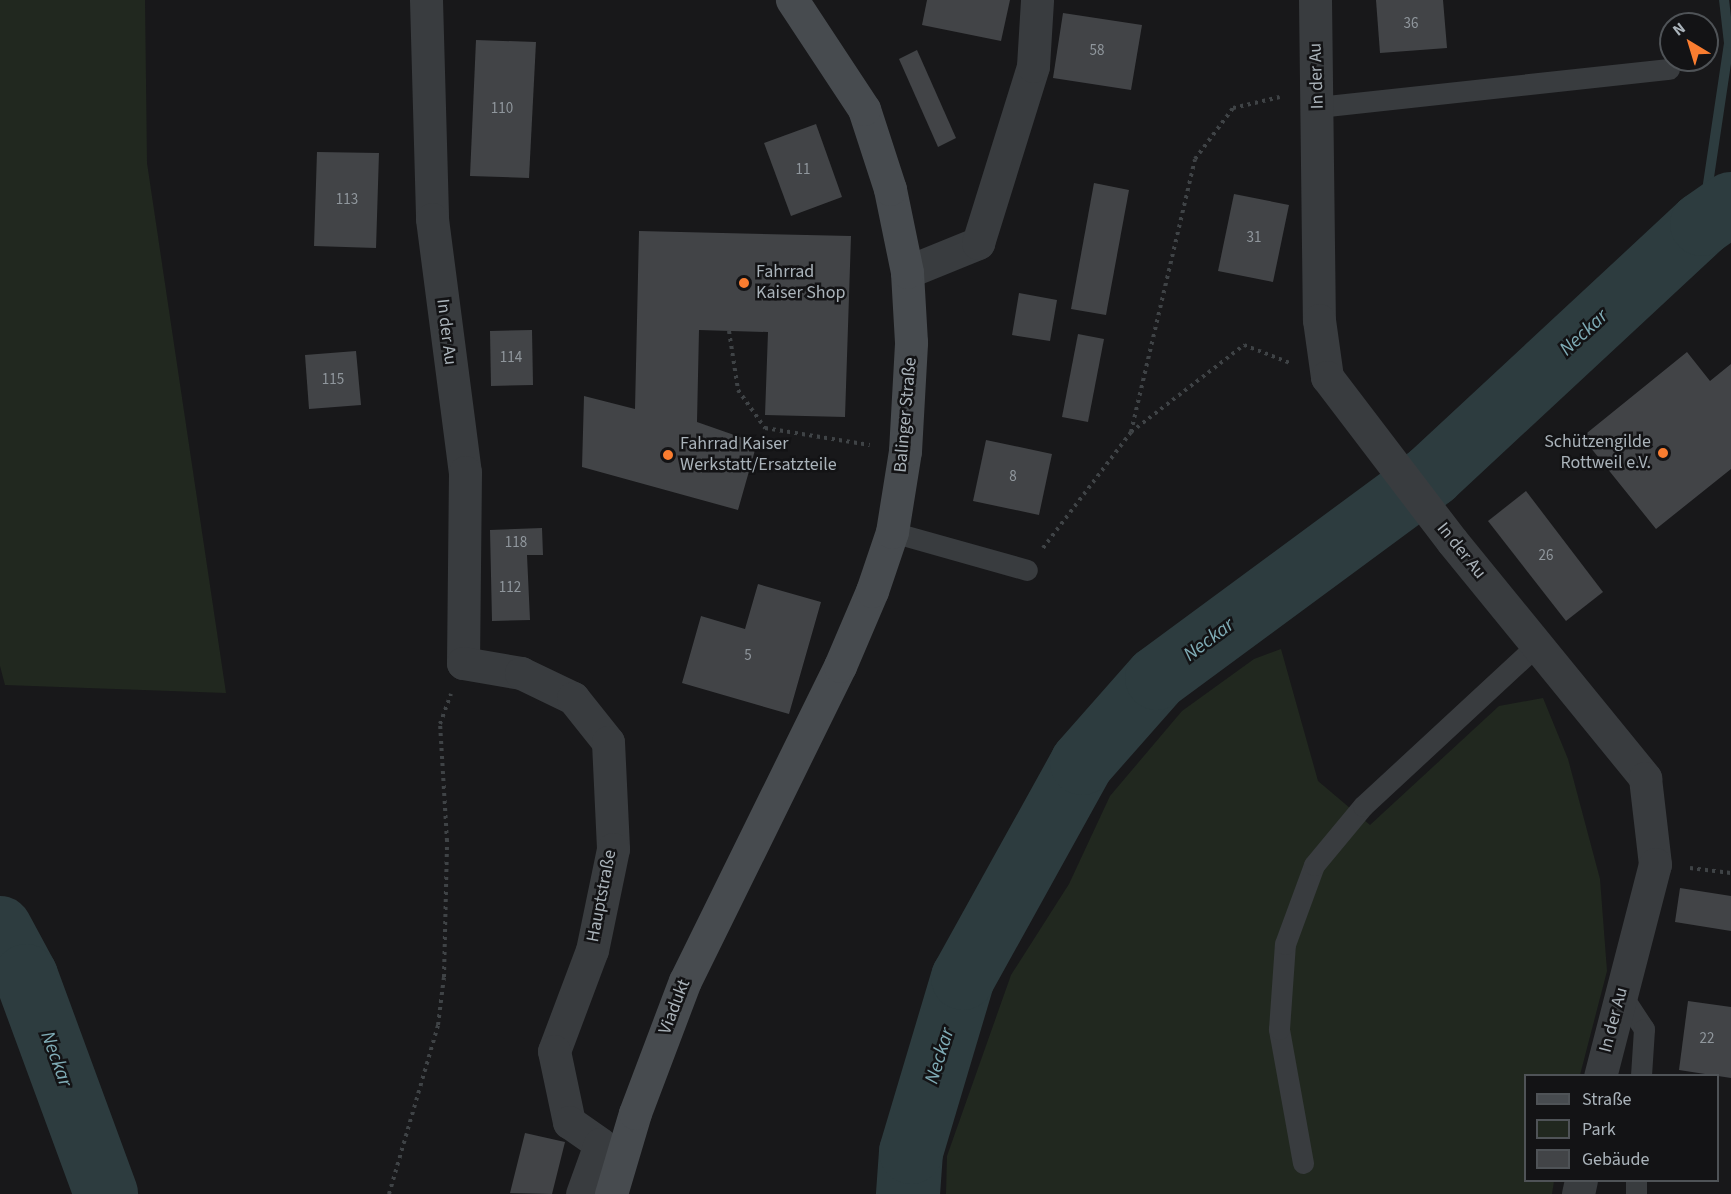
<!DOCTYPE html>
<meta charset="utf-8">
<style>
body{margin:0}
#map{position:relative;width:1731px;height:1194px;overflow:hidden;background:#18181a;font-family:"Source Sans 3",sans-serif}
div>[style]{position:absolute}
.green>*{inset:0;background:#21281f}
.stream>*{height:10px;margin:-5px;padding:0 5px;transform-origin:5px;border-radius:5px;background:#2d3c3f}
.river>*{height:64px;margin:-32px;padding:0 32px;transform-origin:32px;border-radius:32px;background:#2d3c3f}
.building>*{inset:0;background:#424447}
.path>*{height:4px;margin-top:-2px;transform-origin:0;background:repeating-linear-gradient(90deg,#3f4346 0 3px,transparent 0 7.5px)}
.lane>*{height:21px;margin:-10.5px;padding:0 10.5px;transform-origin:10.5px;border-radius:10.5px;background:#393c3f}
.street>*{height:33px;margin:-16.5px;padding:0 16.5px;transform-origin:16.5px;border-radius:16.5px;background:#393c3f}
.secondary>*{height:33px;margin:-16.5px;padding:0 16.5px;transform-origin:16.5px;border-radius:16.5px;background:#474b4f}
.dots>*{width:16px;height:16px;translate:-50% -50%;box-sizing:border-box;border:3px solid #131315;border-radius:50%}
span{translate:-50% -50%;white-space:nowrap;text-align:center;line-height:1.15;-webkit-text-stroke:5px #131315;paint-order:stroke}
.number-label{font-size:15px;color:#90979d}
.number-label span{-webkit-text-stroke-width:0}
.street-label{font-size:18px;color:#aab3ba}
.poi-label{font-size:18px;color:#aab3ba}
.left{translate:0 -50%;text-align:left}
.right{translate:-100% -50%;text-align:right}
.water-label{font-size:20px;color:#7facb6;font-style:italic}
.legend{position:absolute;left:1524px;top:1074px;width:195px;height:108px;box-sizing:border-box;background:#131315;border:2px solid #4f5357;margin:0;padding:8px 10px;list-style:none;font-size:18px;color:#aab3ba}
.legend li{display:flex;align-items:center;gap:12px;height:30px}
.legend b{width:30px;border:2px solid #4f5357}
.north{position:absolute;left:1659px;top:12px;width:60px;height:60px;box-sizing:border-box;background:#131315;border:2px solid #4f5357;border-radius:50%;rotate:322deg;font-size:16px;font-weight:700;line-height:24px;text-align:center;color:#aab3ba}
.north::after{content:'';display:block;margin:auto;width:21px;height:27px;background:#fa7d30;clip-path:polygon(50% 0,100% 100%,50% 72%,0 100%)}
</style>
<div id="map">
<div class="green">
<i style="clip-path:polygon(0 0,145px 0,147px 163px,226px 693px,5px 685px,0 666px)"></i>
<i style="clip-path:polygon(1281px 649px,1318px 781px,1370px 825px,1499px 706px,1543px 698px,1568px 759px,1600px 879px,1607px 971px,1580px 1075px,1526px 1076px,1526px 1180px,1554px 1181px,1552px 1194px,946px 1194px,947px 1156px,1011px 975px,1069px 884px,1110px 796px,1182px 711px,1254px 659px)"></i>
</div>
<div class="stream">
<i style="left:1702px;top:224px;width:183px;rotate:-81.5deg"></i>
<i style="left:1729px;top:43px;width:43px;rotate:-96.6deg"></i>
</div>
<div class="river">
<i style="left:0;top:928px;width:55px;rotate:61.6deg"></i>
<i style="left:26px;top:976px;width:232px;rotate:69.8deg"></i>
<i style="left:908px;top:1194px;width:42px;rotate:-85.9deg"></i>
<i style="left:911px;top:1152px;width:182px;rotate:-73.4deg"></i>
<i style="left:963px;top:978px;width:246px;rotate:-61deg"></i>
<i style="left:1082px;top:763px;width:113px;rotate:-48.6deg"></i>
<i style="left:1157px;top:678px;width:342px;rotate:-36.4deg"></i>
<i style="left:1432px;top:475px;width:369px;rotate:-42.9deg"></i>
<i style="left:1702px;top:224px;width:35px;rotate:-35deg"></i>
</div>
<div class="building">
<i style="clip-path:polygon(927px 0,1010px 0,1001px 41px,922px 25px)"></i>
<i style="clip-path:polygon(1376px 0,1443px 0,1447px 48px,1380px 53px)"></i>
<i style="clip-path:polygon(1063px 13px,1142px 25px,1131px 90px,1053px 78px)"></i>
<i style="clip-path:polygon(476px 40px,536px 42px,529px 178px,470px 176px)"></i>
<i style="clip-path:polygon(917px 50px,956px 138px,938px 147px,899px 59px)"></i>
<i style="clip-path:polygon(816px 124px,842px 197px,791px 216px,764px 143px)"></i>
<i style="clip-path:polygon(317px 152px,379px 153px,376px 248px,314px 246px)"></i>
<i style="clip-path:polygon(1094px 183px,1129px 190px,1106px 315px,1071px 309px)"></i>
<i style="clip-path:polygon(1234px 194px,1289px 205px,1273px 282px,1218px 271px)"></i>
<i style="clip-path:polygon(639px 231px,851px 236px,845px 417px,765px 415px,768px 332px,699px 330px,697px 422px,757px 443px,738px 510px,582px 467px,584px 396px,635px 409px)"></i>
<i style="clip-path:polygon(1019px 293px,1057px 300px,1050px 341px,1012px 335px)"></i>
<i style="clip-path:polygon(532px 330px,533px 385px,491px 386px,490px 331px)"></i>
<i style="clip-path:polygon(1078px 334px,1104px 339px,1088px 422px,1062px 417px)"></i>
<i style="clip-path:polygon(356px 351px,361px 405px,309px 409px,305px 355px)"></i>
<i style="clip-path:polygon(1687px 352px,1710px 381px,1731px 364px,1731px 469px,1656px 529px,1582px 437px)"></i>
<i style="clip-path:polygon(986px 440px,1052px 454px,1039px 515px,973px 501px)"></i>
<i style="clip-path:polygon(1526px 491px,1603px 592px,1566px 621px,1488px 521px)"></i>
<i style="clip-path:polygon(542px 528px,543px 555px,527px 555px,530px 620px,492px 621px,490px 530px)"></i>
<i style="clip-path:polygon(758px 584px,821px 602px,789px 714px,682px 683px,701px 616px,745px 629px)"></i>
<i style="clip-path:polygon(1680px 888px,1731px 896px,1731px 931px,1675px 922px)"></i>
<i style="clip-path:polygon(1688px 1001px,1731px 1007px,1731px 1078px,1679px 1070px)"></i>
<i style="clip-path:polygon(525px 1133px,565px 1142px,552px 1194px,510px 1193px)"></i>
</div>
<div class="path">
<i style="left:729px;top:331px;width:60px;rotate:81.3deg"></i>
<i style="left:738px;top:390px;width:47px;rotate:54.6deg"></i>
<i style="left:765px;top:428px;width:106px;rotate:9.2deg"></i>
<i style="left:1131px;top:432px;width:280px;rotate:-76.8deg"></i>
<i style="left:1195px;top:159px;width:64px;rotate:-53.3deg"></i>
<i style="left:1233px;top:108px;width:48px;rotate:-13.2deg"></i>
<i style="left:1043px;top:548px;width:146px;rotate:-52.8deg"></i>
<i style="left:1131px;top:432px;width:143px;rotate:-37.6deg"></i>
<i style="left:1244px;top:345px;width:49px;rotate:21.4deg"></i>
<i style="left:1690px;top:868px;width:41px;rotate:7deg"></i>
<i style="left:389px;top:1194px;width:176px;rotate:-73.8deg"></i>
<i style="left:438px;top:1025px;width:48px;rotate:-82.9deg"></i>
<i style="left:444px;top:977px;width:136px;rotate:-88.7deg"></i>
<i style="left:447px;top:841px;width:117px;rotate:-93.4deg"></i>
<i style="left:440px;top:724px;width:32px;rotate:-70deg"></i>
</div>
<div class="lane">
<i style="left:1318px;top:107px;width:353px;rotate:-6.2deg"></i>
<i style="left:892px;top:532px;width:140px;rotate:15.7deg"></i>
<i style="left:1621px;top:994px;width:42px;rotate:56.7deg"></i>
<i style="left:1644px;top:1029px;width:47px;rotate:93.7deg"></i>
<i style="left:1303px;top:1163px;width:136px;rotate:-100.2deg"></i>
<i style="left:1279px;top:1029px;width:85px;rotate:-86deg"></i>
<i style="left:1285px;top:944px;width:84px;rotate:-69.8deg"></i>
<i style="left:1314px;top:865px;width:77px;rotate:-50.3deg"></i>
<i style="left:1363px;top:806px;width:238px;rotate:-42.8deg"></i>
<i style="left:1636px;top:1194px;width:14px;rotate:-90deg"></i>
</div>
<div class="street">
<i style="left:426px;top:0;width:219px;rotate:88.4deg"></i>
<i style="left:432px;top:219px;width:255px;rotate:82.6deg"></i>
<i style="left:465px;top:472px;width:191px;rotate:90.6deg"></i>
<i style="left:463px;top:663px;width:59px;rotate:9.8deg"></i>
<i style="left:521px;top:673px;width:58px;rotate:25.7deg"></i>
<i style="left:573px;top:698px;width:56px;rotate:51.5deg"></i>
<i style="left:608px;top:742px;width:107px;rotate:87.3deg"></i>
<i style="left:613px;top:849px;width:103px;rotate:101.7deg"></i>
<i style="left:592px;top:950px;width:108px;rotate:110.6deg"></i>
<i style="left:554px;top:1051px;width:73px;rotate:78.1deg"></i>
<i style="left:569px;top:1122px;width:38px;rotate:35deg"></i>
<i style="left:600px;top:1144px;width:53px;rotate:109.8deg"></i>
<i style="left:1315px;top:0;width:320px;rotate:89.3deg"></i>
<i style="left:1319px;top:320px;width:58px;rotate:82deg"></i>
<i style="left:1327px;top:377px;width:206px;rotate:52.7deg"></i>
<i style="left:1452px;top:541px;width:306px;rotate:50.8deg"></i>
<i style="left:1645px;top:778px;width:87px;rotate:83.4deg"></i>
<i style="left:1655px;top:864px;width:219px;rotate:104.5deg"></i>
<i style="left:907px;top:272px;width:77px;rotate:-22.2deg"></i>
<i style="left:978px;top:243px;width:185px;rotate:-72.7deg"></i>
<i style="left:1033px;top:66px;width:66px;rotate:-86.5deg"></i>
<i style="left:1578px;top:1194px;width:14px;rotate:-78deg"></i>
</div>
<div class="secondary">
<i style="left:611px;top:1194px;width:84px;rotate:-73.5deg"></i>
<i style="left:635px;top:1113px;width:141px;rotate:-69.3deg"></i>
<i style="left:685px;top:981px;width:351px;rotate:-63.8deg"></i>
<i style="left:840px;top:666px;width:82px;rotate:-66.9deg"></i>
<i style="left:872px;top:591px;width:62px;rotate:-71.3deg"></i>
<i style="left:892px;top:532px;width:82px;rotate:-80.9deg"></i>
<i style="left:905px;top:451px;width:109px;rotate:-86.8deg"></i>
<i style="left:911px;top:342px;width:70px;rotate:-93.3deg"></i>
<i style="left:907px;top:272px;width:85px;rotate:-101.6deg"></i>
<i style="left:890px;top:189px;width:84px;rotate:-108deg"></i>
<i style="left:864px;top:109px;width:131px;rotate:-123.4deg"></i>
</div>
<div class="dots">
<i style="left:744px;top:283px;background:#fa7d30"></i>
<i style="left:1663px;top:453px;background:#fa7d30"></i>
<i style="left:668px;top:455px;background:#fa7d30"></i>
</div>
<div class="number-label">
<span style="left:1411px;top:24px">36</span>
<span style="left:1097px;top:51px">58</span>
<span style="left:502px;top:109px">110</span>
<span style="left:803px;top:170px">11</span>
<span style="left:347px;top:200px">113</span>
<span style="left:1254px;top:238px">31</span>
<span style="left:511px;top:358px">114</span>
<span style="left:333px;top:380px">115</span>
<span style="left:1013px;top:477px">8</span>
<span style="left:516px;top:543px">118</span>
<span style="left:1546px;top:556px">26</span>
<span style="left:510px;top:588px">112</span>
<span style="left:748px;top:656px">5</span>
<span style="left:1707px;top:1039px">22</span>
</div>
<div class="street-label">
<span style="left:1317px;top:76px;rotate:-92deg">In der Au</span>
<span style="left:446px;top:332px;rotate:83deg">In der Au</span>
<span style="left:906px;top:415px;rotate:-85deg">Balinger Straße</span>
<span style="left:1461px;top:551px;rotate:51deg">In der Au</span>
<span style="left:602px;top:896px;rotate:-79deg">Hauptstraße</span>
<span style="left:675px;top:1007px;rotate:-69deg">Viadukt</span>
<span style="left:1614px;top:1020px;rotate:-75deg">In der Au</span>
</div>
<div class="poi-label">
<span class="left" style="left:756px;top:283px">Fahrrad<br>Kaiser Shop</span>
<span class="right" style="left:1651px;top:453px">Schützengilde<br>Rottweil e.V.</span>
<span class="left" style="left:680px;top:455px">Fahrrad Kaiser<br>Werkstatt/Ersatzteile</span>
</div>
<div class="water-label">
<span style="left:1584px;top:333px;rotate:-43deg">Neckar</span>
<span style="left:1209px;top:640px;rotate:-37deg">Neckar</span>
<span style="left:940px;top:1056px;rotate:-73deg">Neckar</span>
<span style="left:56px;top:1059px;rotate:70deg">Neckar</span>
</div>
<ul class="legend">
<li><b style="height:8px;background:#474b4f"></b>Straße</li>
<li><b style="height:16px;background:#21281f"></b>Park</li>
<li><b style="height:16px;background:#424447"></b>Gebäude</li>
</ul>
<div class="north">N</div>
</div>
